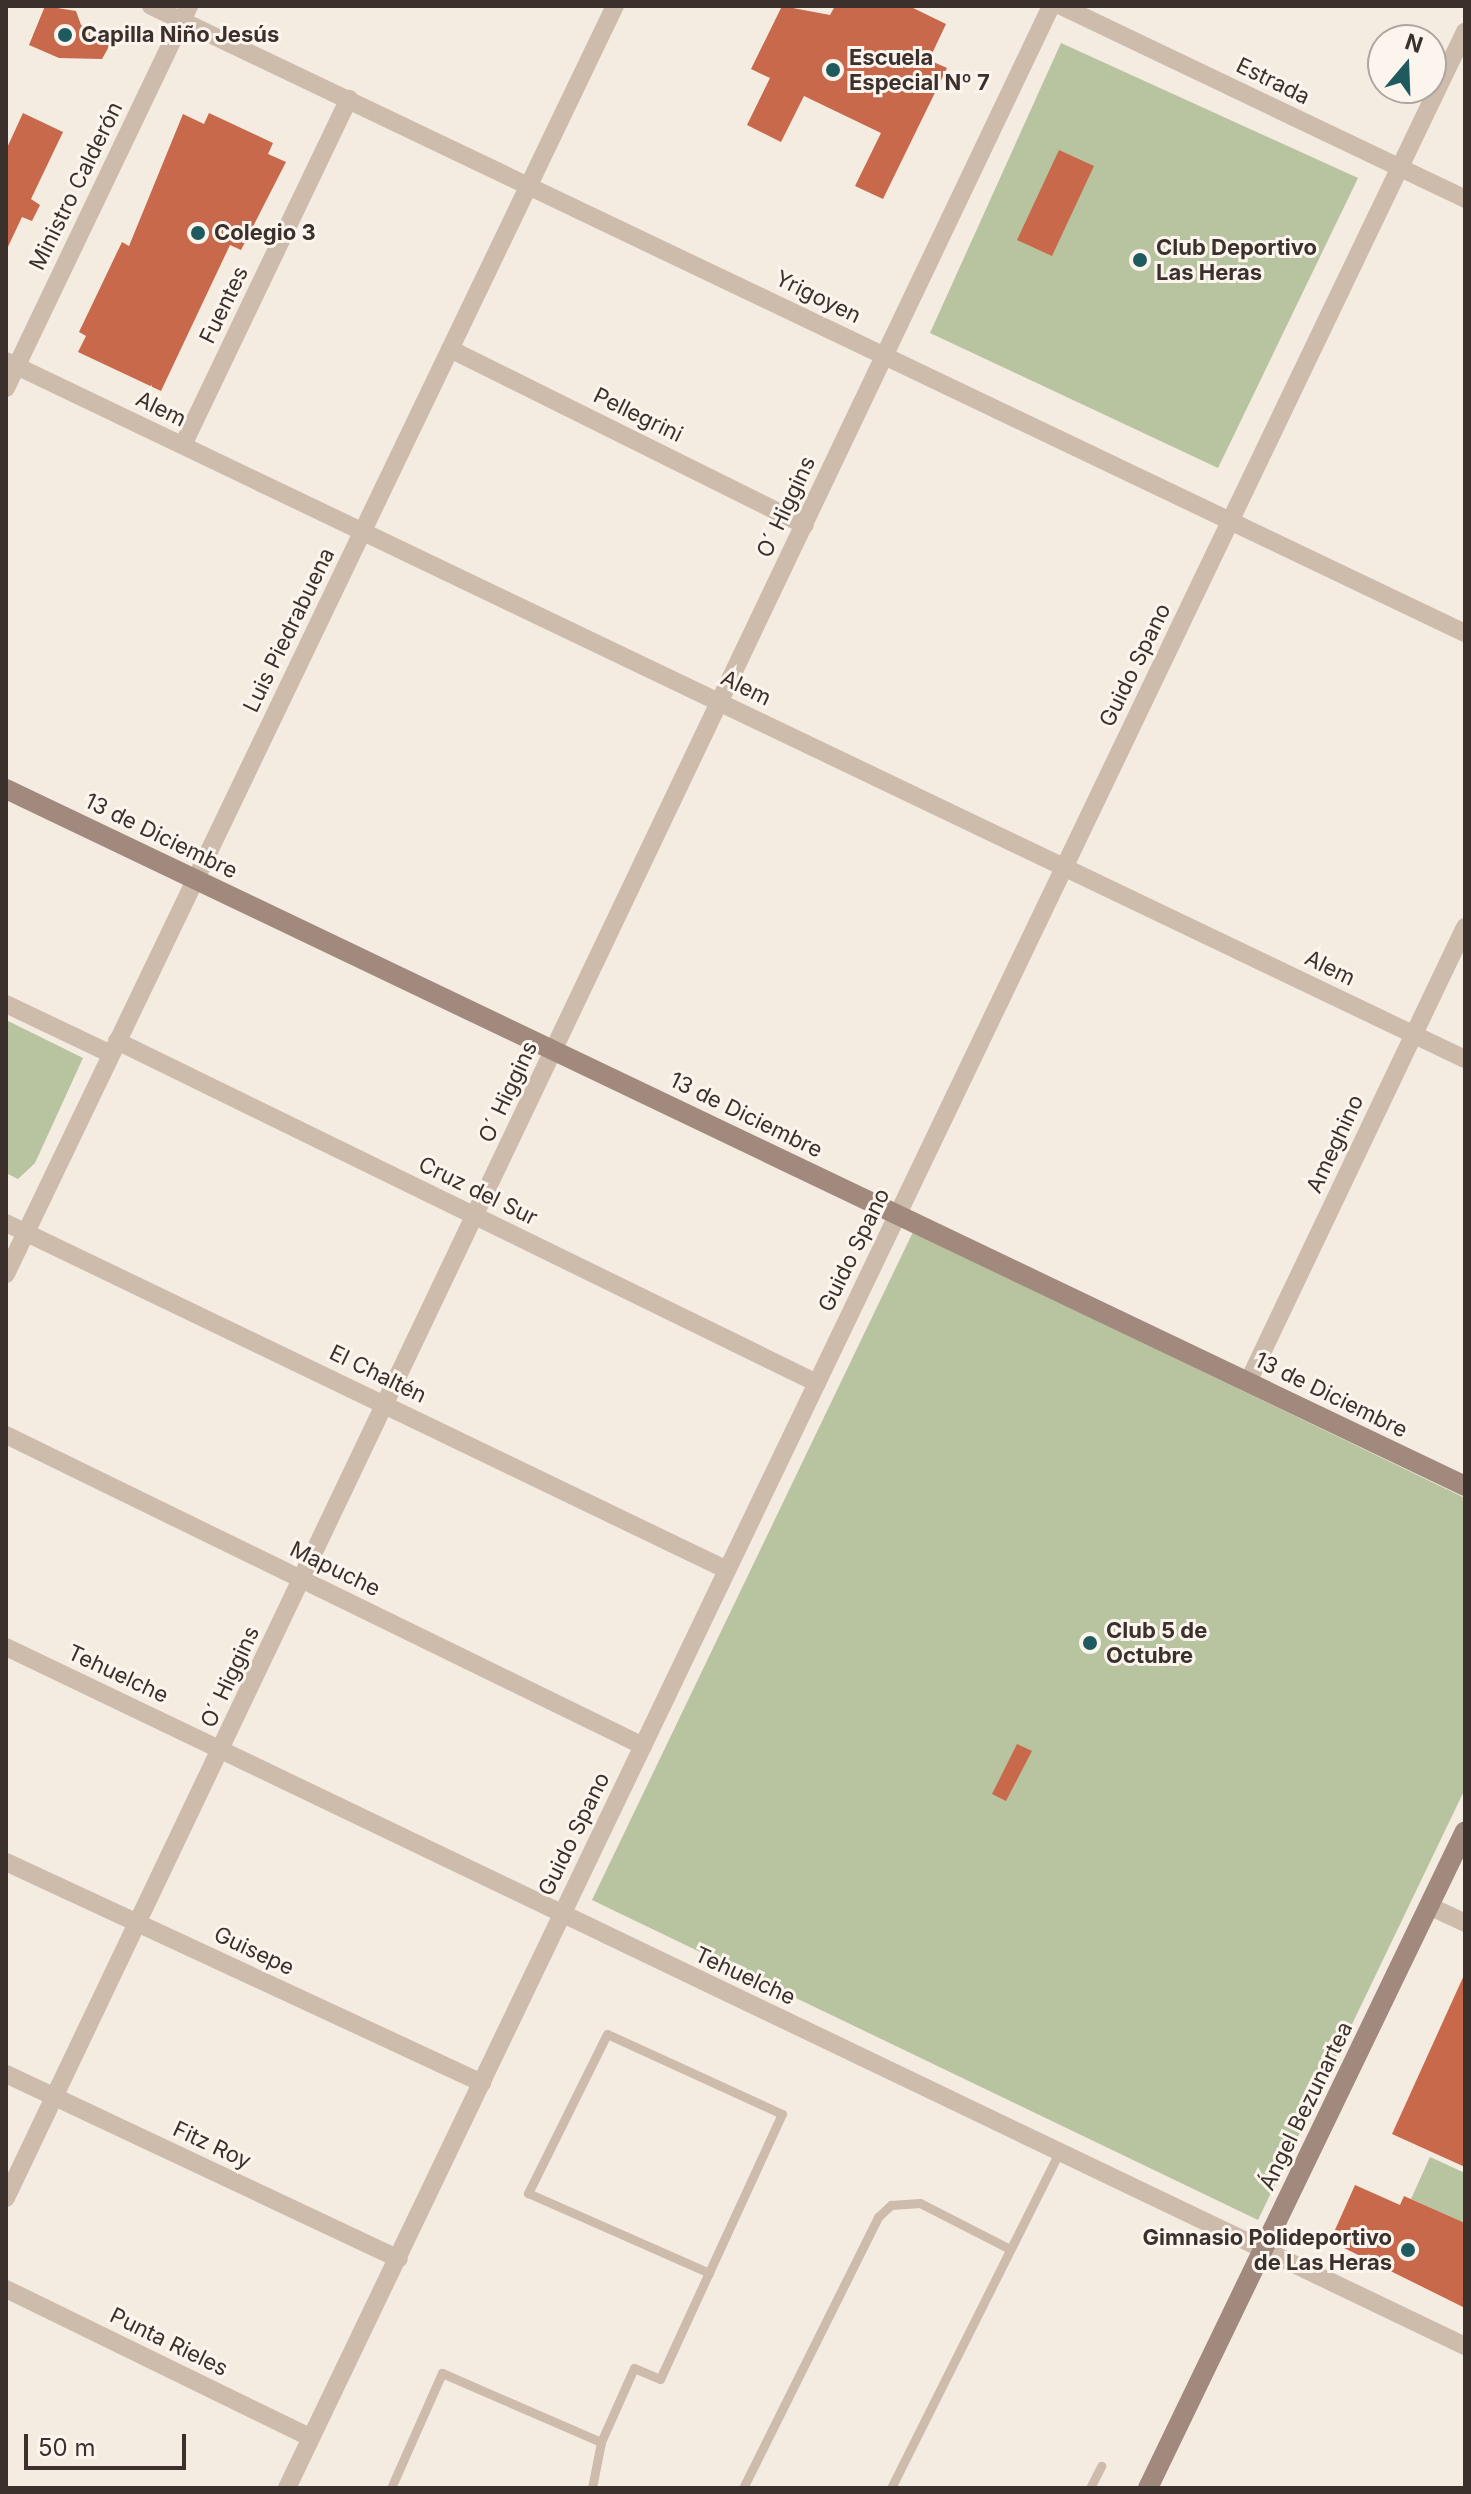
<!DOCTYPE html>
<meta charset="utf-8">
<style>
body{margin:0}
#map{position:relative;width:1471px;height:2494px;overflow:hidden;background:#f4ebe1;font-family:Inter,sans-serif}
div>[style]{position:absolute}
.green>*{inset:0;background:#b8c4a0}
.building>*{inset:0;background:#c8694b}
.lane>*{height:9px;margin:-4.5px;padding:0 4.5px;transform-origin:4.5px;border-radius:4.5px;background:#cdbbac}
.street>*{height:18px;margin:-9px;padding:0 9px;transform-origin:9px;border-radius:9px;background:#cdbbac}
.secondary>*{height:20px;margin:-10px;padding:0 10px;transform-origin:10px;border-radius:10px;background:#a18a7d}
.dots>*{width:22px;height:22px;translate:-50% -50%;box-sizing:border-box;border:4px solid #fbf5ee;border-radius:50%}
span{translate:-50% -50%;white-space:nowrap;text-align:center;line-height:1.15;-webkit-text-stroke:6px #fbf5ee;paint-order:stroke}
.poi-label{font-size:22px;color:#3b302b;font-weight:700}
.left{translate:0 -50%;text-align:left}
.right{translate:-100% -50%;text-align:right}
.street-label{font-size:22px;color:#3b302b}
.frame{position:absolute;inset:0;border:8px solid #3b302b;pointer-events:none}
.north{position:absolute;left:1367px;top:24px;width:80px;height:80px;box-sizing:border-box;background:#fbf5ee;border:2px solid #aea6a0;border-radius:50%;rotate:19deg;font-size:22px;font-weight:700;line-height:32px;text-align:center;color:#3b302b}
.north::after{content:'';display:block;margin:auto;width:28px;height:36px;background:#1f5a5e;clip-path:polygon(50% 0,100% 100%,50% 72%,0 100%)}
.scale{position:absolute;left:24px;top:2434px;width:162px;height:36px;box-sizing:border-box;border:4px solid #3b302b;border-top:0;padding-left:10px;font-size:24px;line-height:28px;white-space:nowrap;color:#3b302b;-webkit-text-stroke:6px #fbf5ee;paint-order:stroke}
</style>
<div id="map">
<div class="green">
<i style="clip-path:polygon(1061px 43px,1358px 178px,1218px 468px,930px 333px)"></i>
<i style="clip-path:polygon(6px 1020px,83px 1058px,35px 1163px,18px 1179px,6px 1173px)"></i>
<i style="clip-path:polygon(913px 1232px,1465px 1498px,1465px 1789px,1258px 2220px,592px 1900px)"></i>
<i style="clip-path:polygon(1430px 2157px,1465px 2173px,1465px 2223px,1411px 2199px)"></i>
</div>
<div class="building">
<i style="clip-path:polygon(45px 6px,76px 11px,81px 25px,111px 43px,102px 59px,59px 58px,29px 45px)"></i>
<i style="clip-path:polygon(782px 6px,830px 15px,835px 6px,909px 6px,946px 24px,929px 60px,947px 68px,883px 199px,855px 186px,881px 133px,804px 96px,781px 142px,747px 125px,770px 78px,751px 69px)"></i>
<i style="clip-path:polygon(23px 113px,63px 132px,31px 199px,40px 205px,32px 221px,22px 217px,6px 251px,6px 150px)"></i>
<i style="clip-path:polygon(209px 113px,273px 143px,268px 154px,286px 162px,241px 250px,230px 245px,161px 391px,78px 352px,86px 336px,79px 332px,122px 242px,129px 246px,183px 114px,204px 124px)"></i>
<i style="clip-path:polygon(1059px 150px,1094px 166px,1052px 256px,1017px 240px)"></i>
<i style="clip-path:polygon(1017px 1744px,1032px 1751px,1006px 1801px,992px 1794px)"></i>
<i style="clip-path:polygon(1465px 1973px,1465px 2167px,1392px 2134px)"></i>
<i style="clip-path:polygon(1355px 2185px,1400px 2205px,1404px 2196px,1465px 2223px,1465px 2308px,1330px 2241px)"></i>
</div>
<div class="lane">
<i style="left:391px;top:2488px;width:126px;rotate:-66.1deg"></i>
<i style="left:442px;top:2373px;width:173px;rotate:23.5deg"></i>
<i style="left:601px;top:2442px;width:81px;rotate:-66deg"></i>
<i style="left:634px;top:2368px;width:28px;rotate:23deg"></i>
<i style="left:660px;top:2379px;width:292px;rotate:-65.3deg"></i>
<i style="left:782px;top:2114px;width:192px;rotate:-155.4deg"></i>
<i style="left:607px;top:2034px;width:178px;rotate:116.4deg"></i>
<i style="left:528px;top:2193px;width:198px;rotate:23.8deg"></i>
<i style="left:592px;top:2488px;width:47px;rotate:-78.9deg"></i>
<i style="left:743px;top:2488px;width:303px;rotate:-63.5deg"></i>
<i style="left:878px;top:2217px;width:18px;rotate:-43deg"></i>
<i style="left:891px;top:2205px;width:29px;rotate:-4deg"></i>
<i style="left:920px;top:2203px;width:101px;rotate:27.1deg"></i>
<i style="left:891px;top:2488px;width:375px;rotate:-63.4deg"></i>
<i style="left:1090px;top:2488px;width:25px;rotate:-63deg"></i>
</div>
<div class="street">
<i style="left:151px;top:6px;width:1456px;rotate:25.51deg"></i>
<i style="left:1061px;top:6px;width:448px;rotate:25.5deg"></i>
<i style="left:450px;top:349px;width:396px;rotate:26.4deg"></i>
<i style="left:6px;top:361px;width:1617px;rotate:25.57deg"></i>
<i style="left:6px;top:388px;width:424px;rotate:-64.4deg"></i>
<i style="left:183px;top:445px;width:384px;rotate:-64.4deg"></i>
<i style="left:6px;top:1004px;width:116px;rotate:25.5deg"></i>
<i style="left:117px;top:1041px;width:779px;rotate:26.04deg"></i>
<i style="left:6px;top:1223px;width:800px;rotate:25.7deg"></i>
<i style="left:6px;top:1274px;width:1407px;rotate:-64.35deg"></i>
<i style="left:1248px;top:1382px;width:504px;rotate:-64.5deg"></i>
<i style="left:6px;top:1435px;width:709px;rotate:26.02deg"></i>
<i style="left:6px;top:1647px;width:1618px;rotate:25.6deg"></i>
<i style="left:6px;top:1862px;width:525px;rotate:24.9deg"></i>
<i style="left:1429px;top:1906px;width:40px;rotate:25deg"></i>
<i style="left:6px;top:2074px;width:434px;rotate:25.2deg"></i>
<i style="left:6px;top:2198px;width:2428px;rotate:-64.51deg"></i>
<i style="left:6px;top:2289px;width:339px;rotate:26deg"></i>
<i style="left:287px;top:2488px;width:2724px;rotate:-64.38deg"></i>
</div>
<div class="secondary">
<i style="left:6px;top:789px;width:1617px;rotate:25.53deg"></i>
<i style="left:1148px;top:2488px;width:729px;rotate:-64.24deg"></i>
</div>
<div class="dots">
<i style="left:65px;top:35px;background:#1f5a5e"></i>
<i style="left:833px;top:70px;background:#1f5a5e"></i>
<i style="left:198px;top:233px;background:#1f5a5e"></i>
<i style="left:1140px;top:260px;background:#1f5a5e"></i>
<i style="left:1090px;top:1643px;background:#1f5a5e"></i>
<i style="left:1408px;top:2250px;background:#1f5a5e"></i>
</div>
<div class="poi-label">
<span class="left" style="left:81px;top:35px">Capilla Niño Jesús</span>
<span class="left" style="left:849px;top:70px">Escuela<br>Especial Nº 7</span>
<span class="left" style="left:214px;top:233px">Colegio 3</span>
<span class="left" style="left:1156px;top:260px">Club Deportivo<br>Las Heras</span>
<span class="left" style="left:1106px;top:1643px">Club 5 de<br>Octubre</span>
<span class="right" style="left:1392px;top:2250px">Gimnasio Polideportivo<br>de Las Heras</span>
</div>
<div class="street-label">
<span style="left:1273px;top:81px;rotate:26deg">Estrada</span>
<span style="left:76px;top:186px;rotate:-64deg">Ministro Calderón</span>
<span style="left:818px;top:297px;rotate:26deg">Yrigoyen</span>
<span style="left:224px;top:305px;rotate:-64deg">Fuentes</span>
<span style="left:161px;top:409px;rotate:26deg">Alem</span>
<span style="left:638px;top:415px;rotate:26deg">Pellegrini</span>
<span style="left:786px;top:507px;rotate:-65deg">O´ Higgins</span>
<span style="left:289px;top:630px;rotate:-64deg">Luis Piedrabuena</span>
<span style="left:1135px;top:665px;rotate:-64deg">Guido Spano</span>
<span style="left:746px;top:688px;rotate:26deg">Alem</span>
<span style="left:161px;top:836px;rotate:26deg">13 de Diciembre</span>
<span style="left:1330px;top:968px;rotate:26deg">Alem</span>
<span style="left:508px;top:1092px;rotate:-65deg">O´ Higgins</span>
<span style="left:746px;top:1115px;rotate:26deg">13 de Diciembre</span>
<span style="left:1335px;top:1144px;rotate:-65deg">Ameghino</span>
<span style="left:478px;top:1191px;rotate:26deg">Cruz del Sur</span>
<span style="left:854px;top:1250px;rotate:-64deg">Guido Spano</span>
<span style="left:378px;top:1374px;rotate:26deg">El Chaltén</span>
<span style="left:1331px;top:1395px;rotate:26deg">13 de Diciembre</span>
<span style="left:335px;top:1569px;rotate:26deg">Mapuche</span>
<span style="left:118px;top:1674px;rotate:25deg">Tehuelche</span>
<span style="left:230px;top:1677px;rotate:-65deg">O´ Higgins</span>
<span style="left:574px;top:1834px;rotate:-64deg">Guido Spano</span>
<span style="left:254px;top:1951px;rotate:25deg">Guisepe</span>
<span style="left:745px;top:1976px;rotate:25deg">Tehuelche</span>
<span style="left:1306px;top:2106px;rotate:-64deg">Ángel Bezunartea</span>
<span style="left:212px;top:2145px;rotate:25deg">Fitz Roy</span>
<span style="left:169px;top:2342px;rotate:26deg">Punta Rieles</span>
</div>
<div class="frame"></div>
<div class="north">N</div>
<div class="scale">50 m</div>
</div>
